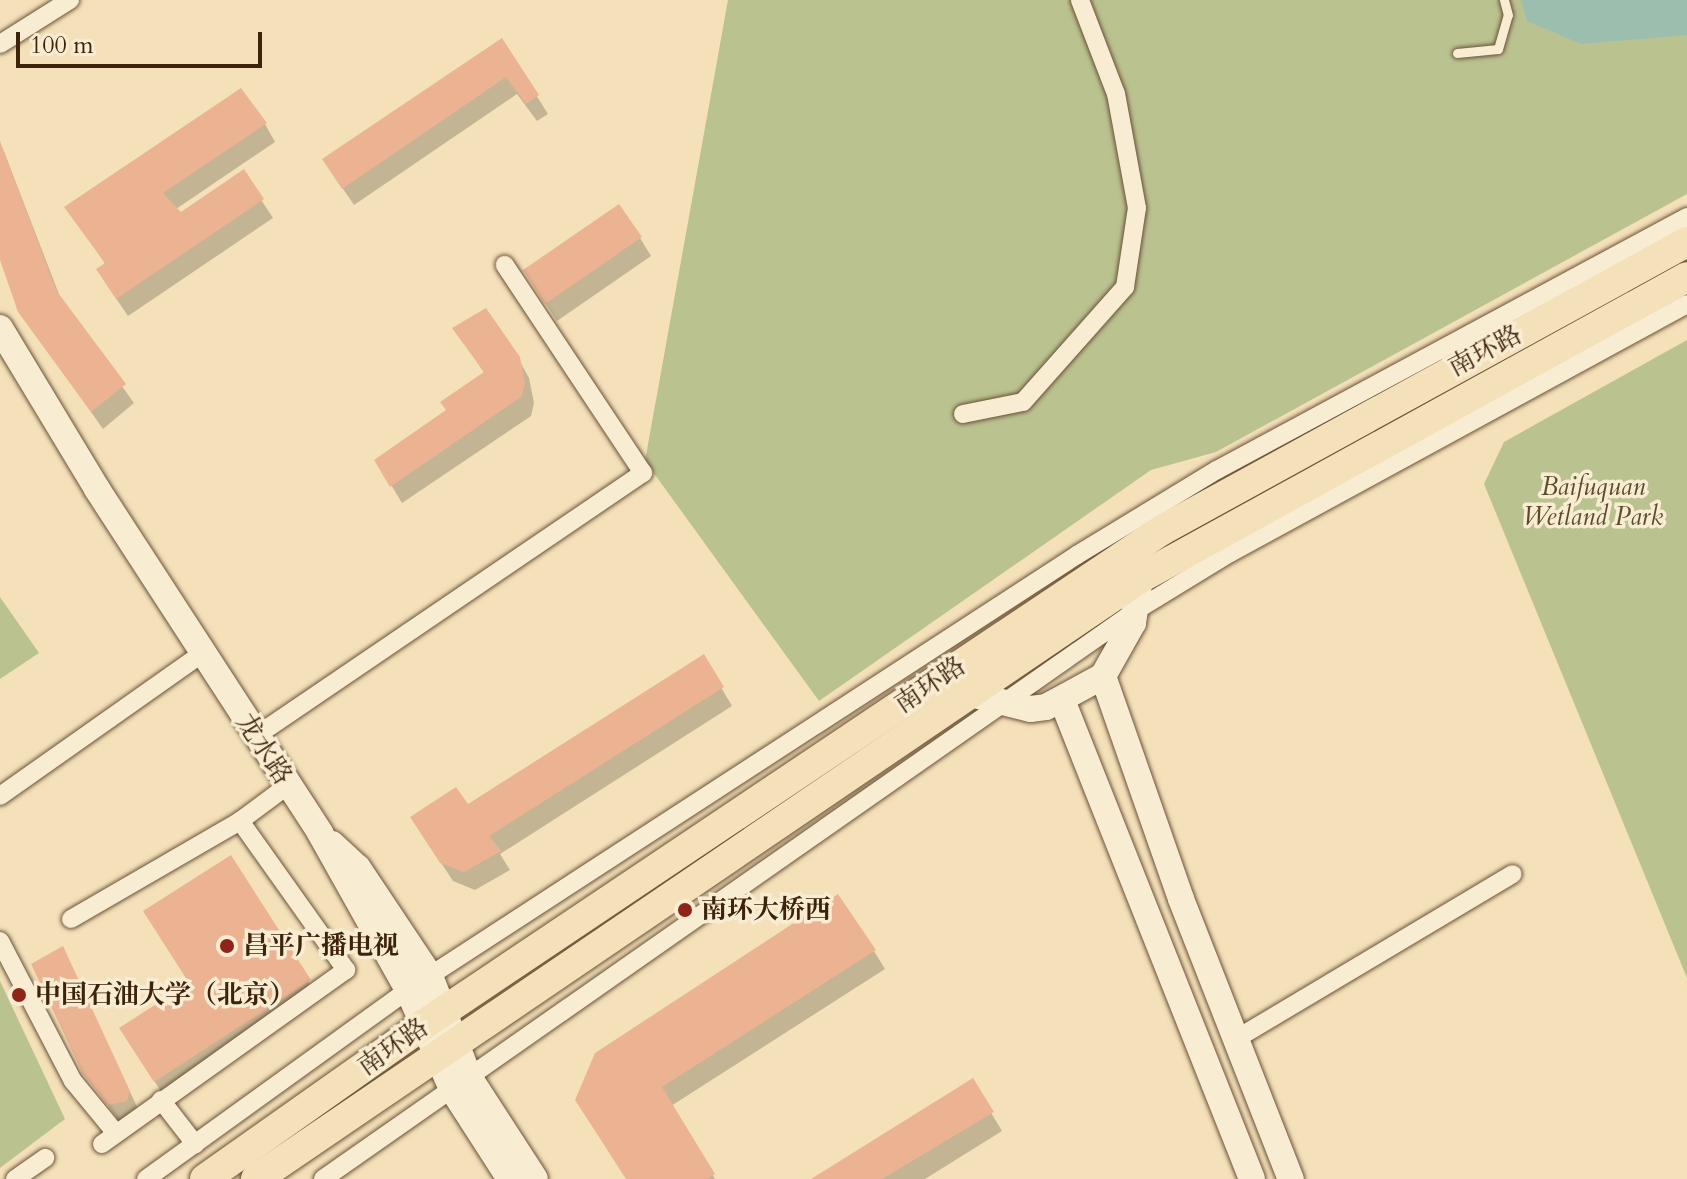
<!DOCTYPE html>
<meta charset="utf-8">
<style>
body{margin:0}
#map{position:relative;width:1687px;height:1179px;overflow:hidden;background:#f4e1ba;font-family:Cardo,"Noto Serif SC",serif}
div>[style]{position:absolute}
.green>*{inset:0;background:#bac390}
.water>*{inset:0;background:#9cbeaf}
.shadow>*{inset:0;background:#0003}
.building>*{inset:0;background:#ecb393}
.roads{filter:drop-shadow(0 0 2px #6c5237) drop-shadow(0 0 2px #6c5237)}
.lane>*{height:9px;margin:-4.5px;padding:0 4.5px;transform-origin:4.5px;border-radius:4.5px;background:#f8ecd2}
.street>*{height:18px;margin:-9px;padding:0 9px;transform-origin:9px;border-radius:9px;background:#f8ecd2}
.secondary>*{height:26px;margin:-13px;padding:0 13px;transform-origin:13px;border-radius:13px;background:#f8ecd2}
.primary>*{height:30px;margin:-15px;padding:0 15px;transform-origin:15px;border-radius:15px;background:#f4e1ba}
.dots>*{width:22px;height:22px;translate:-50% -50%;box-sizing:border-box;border:4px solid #f8ecd2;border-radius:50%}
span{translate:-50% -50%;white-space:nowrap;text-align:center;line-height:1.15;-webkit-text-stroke:7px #f8ecd2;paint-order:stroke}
.street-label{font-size:26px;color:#3e230b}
.park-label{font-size:26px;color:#5d4b2c;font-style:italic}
.poi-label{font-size:26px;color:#3e230b;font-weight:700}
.left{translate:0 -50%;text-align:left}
.scale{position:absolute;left:16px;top:32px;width:246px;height:36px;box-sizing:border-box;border:4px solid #3e230b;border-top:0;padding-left:10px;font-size:24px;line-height:28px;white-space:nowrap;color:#3e230b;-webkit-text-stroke:6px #f8ecd2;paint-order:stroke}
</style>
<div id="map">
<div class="green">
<i style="clip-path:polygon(728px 0,1687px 0,1687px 194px,1216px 452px,1151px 470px,819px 701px,645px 461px)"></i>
<i style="clip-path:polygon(1687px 340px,1687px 978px,1484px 484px,1504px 442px)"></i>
<i style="clip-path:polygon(0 597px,39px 653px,0 679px)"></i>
<i style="clip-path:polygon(0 981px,65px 1119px,0 1168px)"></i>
</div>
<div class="water">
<i style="clip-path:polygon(1521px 0,1687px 0,1687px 35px,1581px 44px,1527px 21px)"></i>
</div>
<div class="shadow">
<i style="clip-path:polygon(502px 41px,548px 114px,537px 121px,517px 94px,354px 205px,335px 177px)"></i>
<i style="clip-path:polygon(265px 124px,275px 142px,176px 209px,181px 214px,243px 172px,273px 218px,128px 316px,109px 288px,106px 265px,67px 207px)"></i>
<i style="clip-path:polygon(3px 149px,62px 302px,134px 403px,103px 429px,20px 311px,0 254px)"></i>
<i style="clip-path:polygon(640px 238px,651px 256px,557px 321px,536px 289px)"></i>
<i style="clip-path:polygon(455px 329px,518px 358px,529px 378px,534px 403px,531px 416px,402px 503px,376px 460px,448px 411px,485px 374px)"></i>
<i style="clip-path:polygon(703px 657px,732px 706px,500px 854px,510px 870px,475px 890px,453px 881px,423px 835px)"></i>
<i style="clip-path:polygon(230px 858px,319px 999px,166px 1099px,132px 1047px,191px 984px)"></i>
<i style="clip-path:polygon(63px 949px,139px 1111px,120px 1122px,85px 1073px)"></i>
<i style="clip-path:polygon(874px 951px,885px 969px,671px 1106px,715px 1179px,627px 1179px,597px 1054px)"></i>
<i style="clip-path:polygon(972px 1081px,1002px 1131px,925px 1179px,817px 1179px)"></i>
</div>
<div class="building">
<i style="clip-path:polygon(502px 38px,539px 95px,526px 104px,506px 77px,342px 189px,322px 159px)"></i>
<i style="clip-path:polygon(241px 88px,267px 123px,163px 193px,181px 212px,244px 169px,264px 199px,116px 299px,96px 269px,105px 263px,64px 207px)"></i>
<i style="clip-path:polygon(0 141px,56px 290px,126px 384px,91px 412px,18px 312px,0 260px)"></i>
<i style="clip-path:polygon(619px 204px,642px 237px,545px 304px,523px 270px)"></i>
<i style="clip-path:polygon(486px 308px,520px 357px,525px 384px,521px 397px,390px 487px,374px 460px,446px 410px,440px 402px,484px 372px,452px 328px)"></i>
<i style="clip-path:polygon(704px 654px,724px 687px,489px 836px,501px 851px,464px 872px,440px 863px,410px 817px,456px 787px,468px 804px)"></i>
<i style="clip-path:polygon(231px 855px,311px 980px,154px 1082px,119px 1028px,189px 983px,143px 911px)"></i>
<i style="clip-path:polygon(838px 894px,876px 950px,662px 1087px,715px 1174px,707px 1179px,626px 1179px,575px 1100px,595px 1053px)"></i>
<i style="clip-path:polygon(63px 946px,130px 1091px,127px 1101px,108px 1105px,83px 1074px,31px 964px)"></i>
<i style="clip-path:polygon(973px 1078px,994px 1112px,882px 1179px,811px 1179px)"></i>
</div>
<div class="roads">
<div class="lane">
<i style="left:1457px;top:53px;width:41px;rotate:-5.6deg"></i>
<i style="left:1498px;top:49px;width:35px;rotate:-74deg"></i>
<i style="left:1508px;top:15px;width:16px;rotate:-105deg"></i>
</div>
<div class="street">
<i style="left:0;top:44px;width:83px;rotate:-32.2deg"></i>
<i style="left:963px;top:414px;width:61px;rotate:-11.3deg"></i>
<i style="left:1023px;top:402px;width:154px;rotate:-48.4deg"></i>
<i style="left:1125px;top:287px;width:80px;rotate:-81.4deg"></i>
<i style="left:1137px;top:208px;width:116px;rotate:-100.4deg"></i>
<i style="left:1116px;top:94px;width:101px;rotate:-111deg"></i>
<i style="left:256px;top:736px;width:468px;rotate:-34.2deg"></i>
<i style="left:643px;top:473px;width:250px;rotate:-123.6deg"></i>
<i style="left:0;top:796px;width:248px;rotate:-35.2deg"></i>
<i style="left:71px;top:919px;width:195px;rotate:-30.1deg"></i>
<i style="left:240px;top:821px;width:59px;rotate:-36.7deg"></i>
<i style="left:0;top:941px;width:158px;rotate:62.5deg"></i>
<i style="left:73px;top:1081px;width:66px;rotate:50.5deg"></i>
<i style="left:1236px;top:1039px;width:322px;rotate:-30.8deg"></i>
<i style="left:161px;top:1100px;width:56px;rotate:52.3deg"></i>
<i style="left:102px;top:1144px;width:300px;rotate:-35.5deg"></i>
<i style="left:346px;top:970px;width:183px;rotate:-125.4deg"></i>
<i style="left:15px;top:1179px;width:37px;rotate:-35deg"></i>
<i style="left:146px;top:1179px;width:323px;rotate:-35.8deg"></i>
<i style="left:408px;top:990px;width:798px;rotate:-33.03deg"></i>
<i style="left:1077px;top:555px;width:164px;rotate:-31.3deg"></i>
<i style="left:1217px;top:470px;width:534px;rotate:-28.29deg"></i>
<i style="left:323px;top:1179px;width:991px;rotate:-34.97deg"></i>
<i style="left:1135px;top:611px;width:111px;rotate:-31.4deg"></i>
<i style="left:1230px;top:553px;width:520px;rotate:-28.58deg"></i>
</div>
<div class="secondary">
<i style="left:0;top:328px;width:188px;rotate:58.9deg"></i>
<i style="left:97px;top:489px;width:410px;rotate:57deg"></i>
<i style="left:320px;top:833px;width:180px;rotate:60.7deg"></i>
<i style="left:408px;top:990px;width:108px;rotate:66deg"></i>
<i style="left:452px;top:1089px;width:107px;rotate:57.2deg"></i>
<i style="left:1103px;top:676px;width:236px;rotate:70.7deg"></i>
<i style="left:1181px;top:899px;width:301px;rotate:68.6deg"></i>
<i style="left:970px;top:694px;width:62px;rotate:14deg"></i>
<i style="left:1030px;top:709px;width:16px;rotate:-7deg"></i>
<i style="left:1046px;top:707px;width:65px;rotate:-28.5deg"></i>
<i style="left:1103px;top:676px;width:61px;rotate:-60.5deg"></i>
<i style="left:1133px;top:623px;width:46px;rotate:-81.2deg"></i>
<i style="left:1062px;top:700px;width:515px;rotate:68.36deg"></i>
<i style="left:332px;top:844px;width:35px;rotate:43deg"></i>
<i style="left:358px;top:868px;width:130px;rotate:56.3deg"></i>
<i style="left:430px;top:976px;width:108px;rotate:68.9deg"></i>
<i style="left:469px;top:1077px;width:121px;rotate:57.1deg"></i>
</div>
<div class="primary">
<i style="left:205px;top:1179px;width:267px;rotate:-35.2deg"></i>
<i style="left:423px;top:1025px;width:889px;rotate:-33.82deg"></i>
<i style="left:1162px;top:530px;width:599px;rotate:-28.75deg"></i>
<i style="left:256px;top:1179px;width:1069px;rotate:-34.21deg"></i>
<i style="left:1140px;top:578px;width:624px;rotate:-28.82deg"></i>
</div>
</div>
<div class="dots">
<i style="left:685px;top:910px;background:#8f2418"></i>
<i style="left:227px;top:946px;background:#8f2418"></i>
<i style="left:19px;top:995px;background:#8f2418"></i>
</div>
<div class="street-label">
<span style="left:1485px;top:351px;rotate:-28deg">南环路</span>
<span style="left:930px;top:685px;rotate:-34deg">南环路</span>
<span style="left:264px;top:749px;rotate:57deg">龙水路</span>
<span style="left:393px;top:1047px;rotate:-35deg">南环路</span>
</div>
<div class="park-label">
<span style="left:1593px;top:502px">Baifuquan<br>Wetland Park</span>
</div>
<div class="poi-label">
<span class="left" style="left:701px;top:910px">南环大桥西</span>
<span class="left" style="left:243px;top:946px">昌平广播电视</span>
<span class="left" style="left:35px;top:995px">中国石油大学（北京）</span>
</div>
<div class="scale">100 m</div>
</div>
